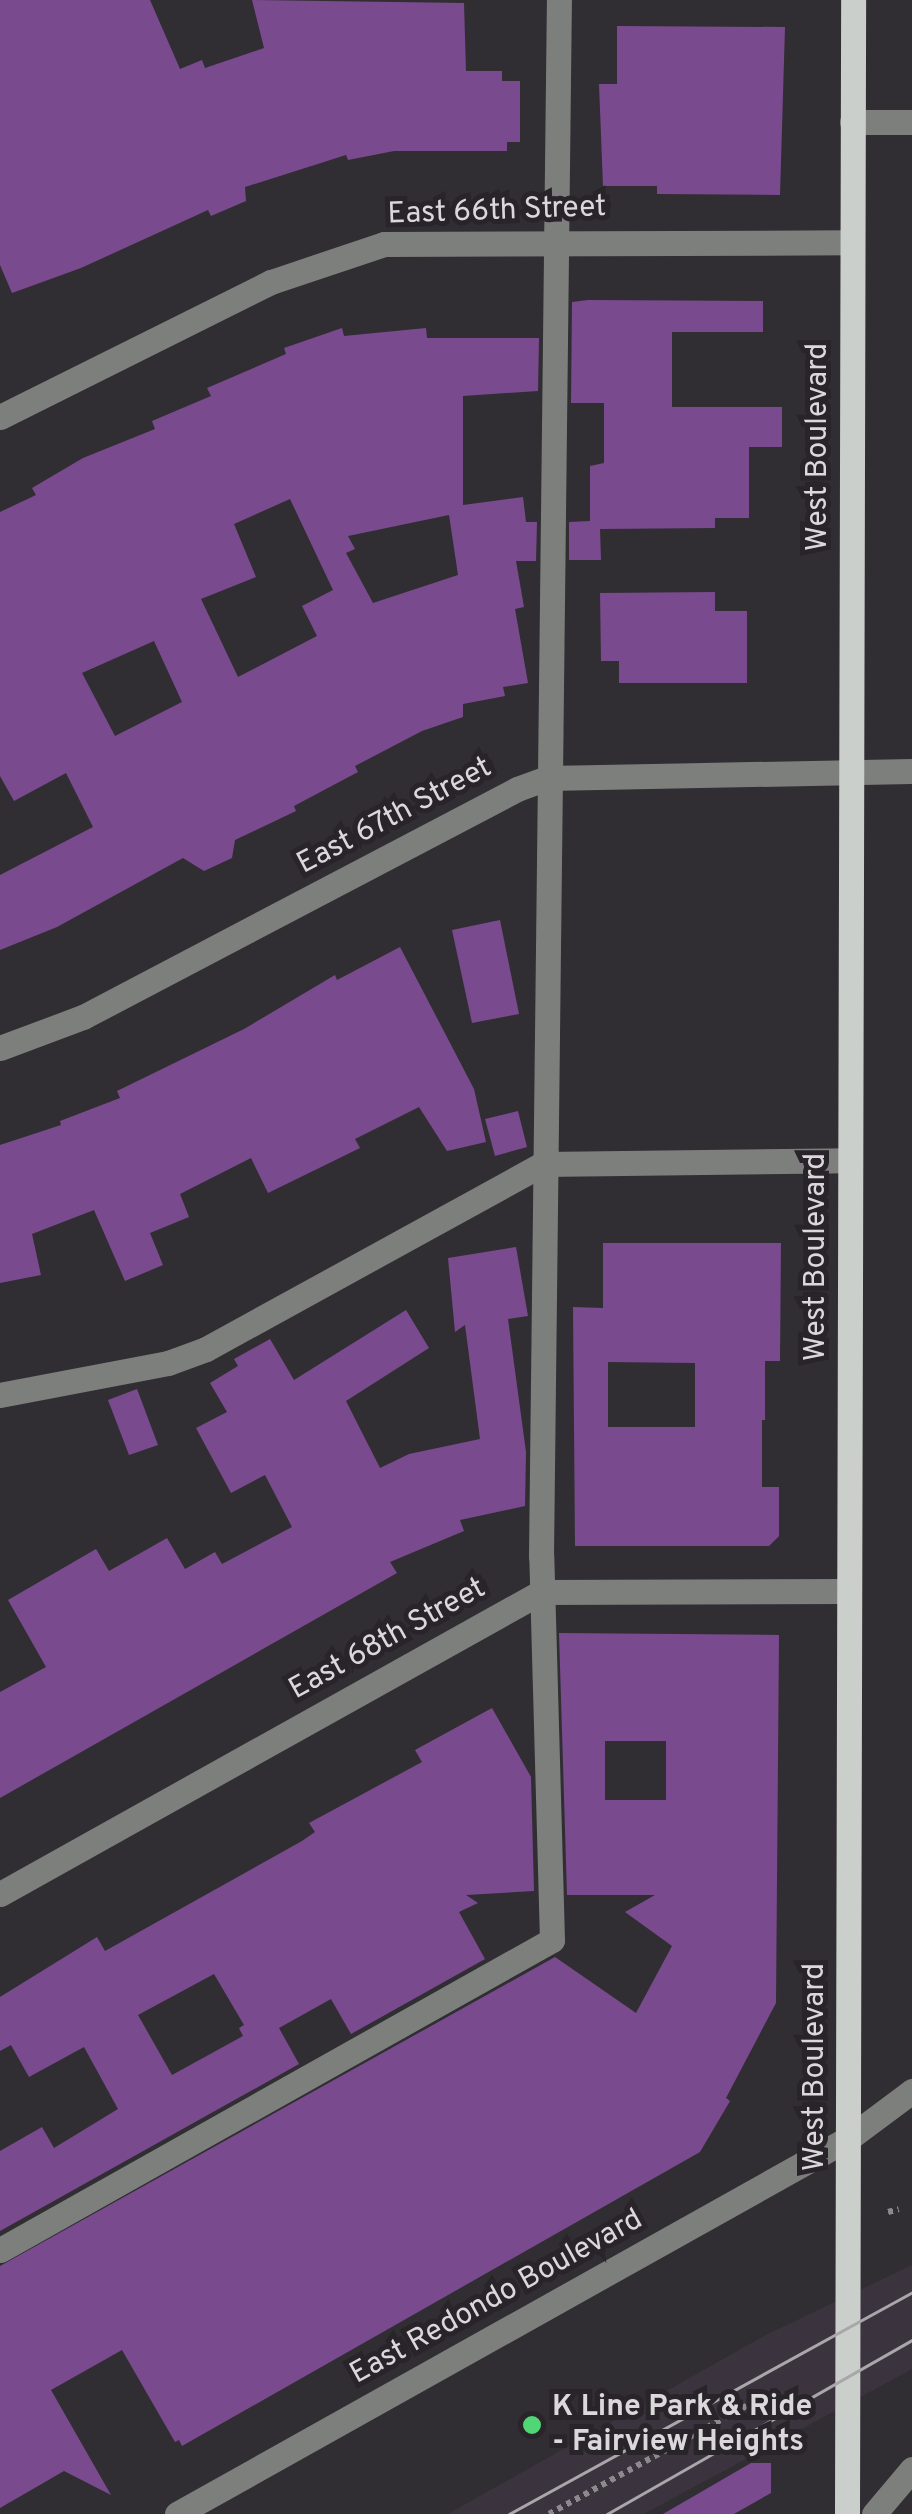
<!DOCTYPE html>
<style>
body{margin:0}
#map{position:relative;width:912px;height:2514px;overflow:hidden;background:#312e33;font-family:Overpass,sans-serif}
div>[style]{position:absolute}
.built>*{inset:0;background:#3b343e}
.building>*{inset:0;background:#7a4a8f}
.path>*{height:6px;margin-top:-3px;transform-origin:0;background:repeating-linear-gradient(90deg,#8d8a8e 0 5px,transparent 0 10px)}
.minor>*{height:25px;margin:-12.5px;padding:0 12.5px;transform-origin:12.5px;border-radius:12.5px;background:#7d7f7d}
.major>*{height:25px;margin:-12.5px;padding:0 12.5px;transform-origin:12.5px;border-radius:12.5px;background:#cacfcb}
.tram>*{height:2.5px;margin:-1.25px;padding:0 1.25px;transform-origin:1.25px;border-radius:1.25px;background:#a9a7aa}
.dots>*{width:28px;height:28px;translate:-50% -50%;box-sizing:border-box;border:5px solid #282429;border-radius:50%}
span{translate:-50% -50%;white-space:nowrap;text-align:center;line-height:1.15;-webkit-text-stroke:10px #282429;paint-order:stroke}
.street-label{font-size:30px;color:#dad8db}
.poi-label{font-size:30px;color:#dad8db;font-weight:700}
.left{translate:0 -50%;text-align:left}
</style>
<div id="map">
<div class="built">
<i style="clip-path:polygon(912px 2265px,912px 2369px,644px 2514px,448px 2514px,764px 2336px)"></i>
</div>
<div class="building">
<i style="clip-path:polygon(0 0,150px 0,180px 69px,202px 60px,205px 68px,264px 48px,252px 0,464px 3px,466px 71px,502px 71px,502px 81px,520px 81px,520px 142px,507px 142px,507px 151px,394px 151px,348px 160px,346px 155px,245px 187px,246px 201px,211px 216px,208px 210px,81px 268px,12px 293px,0 265px)"></i>
<i style="clip-path:polygon(617px 26px,785px 27px,780px 195px,657px 194px,657px 186px,603px 186px,599px 84px,617px 84px)"></i>
<i style="clip-path:polygon(588px 300px,763px 301px,763px 332px,672px 332px,672px 407px,782px 407px,782px 447px,749px 447px,749px 518px,715px 518px,715px 528px,600px 529px,601px 560px,569px 560px,569px 522px,590px 521px,590px 466px,604px 463px,604px 403px,571px 403px,572px 302px)"></i>
<i style="clip-path:polygon(evenodd,342px 328px,344px 336px,426px 328px,427px 338px,539px 338px,538px 391px,463px 396px,463px 505px,523px 497px,526px 522px,537px 522px,536px 561px,516px 561px,524px 607px,515px 609px,528px 683px,503px 687px,505px 696px,463px 704px,463px 717px,422px 731px,355px 766px,358px 772px,294px 806px,296px 811px,235px 840px,232px 858px,204px 871px,183px 858px,57px 927px,0 950px,0 875px,93px 827px,66px 773px,14px 801px,0 776px,0 512px,36px 495px,32px 488px,83px 458px,155px 429px,152px 421px,211px 396px,207px 388px,286px 354px,284px 348px,342px 328px,290px 499px,333px 590px,302px 606px,317px 636px,238px 677px,201px 599px,256px 577px,234px 524px,290px 499px,342px 328px,449px 515px,458px 575px,373px 603px,346px 553px,355px 549px,348px 536px,449px 515px,342px 328px,154px 641px,182px 702px,115px 736px,82px 673px,154px 641px)"></i>
<i style="clip-path:polygon(715px 592px,715px 611px,747px 611px,747px 683px,619px 683px,619px 661px,601px 661px,600px 593px)"></i>
<i style="clip-path:polygon(500px 920px,519px 1014px,472px 1023px,452px 930px)"></i>
<i style="clip-path:polygon(400px 947px,474px 1089px,486px 1142px,447px 1151px,419px 1107px,355px 1139px,360px 1148px,268px 1193px,251px 1158px,180px 1194px,189px 1217px,150px 1233px,163px 1265px,125px 1281px,94px 1210px,32px 1234px,41px 1275px,0 1283px,0 1145px,61px 1125px,60px 1121px,120px 1098px,117px 1091px,244px 1029px,335px 975px,337px 980px)"></i>
<i style="clip-path:polygon(518px 1111px,527px 1147px,495px 1156px,485px 1119px)"></i>
<i style="clip-path:polygon(evenodd,603px 1243px,781px 1243px,780px 1361px,765px 1361px,765px 1420px,762px 1420px,762px 1487px,779px 1487px,779px 1536px,769px 1546px,575px 1546px,573px 1307px,603px 1308px,603px 1243px,608px 1362px,695px 1363px,695px 1427px,608px 1427px,608px 1362px)"></i>
<i style="clip-path:polygon(516px 1247px,528px 1316px,508px 1319px,526px 1452px,525px 1506px,460px 1520px,464px 1531px,390px 1562px,397px 1573px,0 1798px,0 1692px,46px 1667px,8px 1600px,96px 1549px,109px 1571px,167px 1538px,185px 1569px,215px 1552px,222px 1564px,292px 1527px,265px 1475px,231px 1493px,196px 1428px,227px 1412px,210px 1383px,238px 1366px,234px 1359px,270px 1339px,294px 1380px,406px 1310px,429px 1348px,346px 1401px,380px 1468px,409px 1454px,480px 1439px,465px 1325px,455px 1332px,448px 1258px)"></i>
<i style="clip-path:polygon(137px 1389px,158px 1445px,129px 1455px,108px 1400px)"></i>
<i style="clip-path:polygon(evenodd,559px 1633px,779px 1635px,776px 2003px,726px 2098px,730px 2101px,700px 2152px,182px 2446px,179px 2440px,175px 2442px,122px 2350px,51px 2390px,111px 2495px,64px 2471px,0 2508px,0 2266px,555px 1957px,636px 2013px,672px 1946px,625px 1912px,655px 1895px,567px 1895px,559px 1633px,605px 1741px,666px 1741px,666px 1800px,605px 1800px,605px 1741px)"></i>
<i style="clip-path:polygon(evenodd,492px 1708px,531px 1777px,534px 1891px,466px 1895px,478px 1903px,459px 1912px,485px 1959px,351px 2034px,331px 1999px,279px 2028px,299px 2064px,0 2231px,0 2151px,42px 2127px,54px 2148px,118px 2109px,84px 2047px,29px 2077px,11px 2045px,0 2051px,0 1997px,97px 1937px,105px 1951px,302px 1841px,315px 1832px,309px 1823px,422px 1762px,415px 1750px,492px 1708px,214px 1974px,244px 2025px,239px 2028px,243px 2036px,172px 2075px,138px 2015px,214px 1974px)"></i>
<i style="clip-path:polygon(751px 2463px,771px 2463px,771px 2493px,734px 2514px,663px 2514px)"></i>
</div>
<div class="path">
<i style="left:888px;top:2212px;width:11px;rotate:-15deg"></i>
<i style="left:549px;top:2514px;width:254px;rotate:-28.7deg"></i>
</div>
<div class="minor">
<i style="left:852px;top:122px;width:60px"></i>
<i style="left:0;top:417px;width:303px;rotate:-26.5deg"></i>
<i style="left:271px;top:282px;width:119px;rotate:-18.6deg"></i>
<i style="left:384px;top:244px;width:468px;rotate:-0.2deg"></i>
<i style="left:0;top:1048px;width:89px;rotate:-20.5deg"></i>
<i style="left:83px;top:1017px;width:490px;rotate:-27.7deg"></i>
<i style="left:517px;top:789px;width:33px;rotate:-20deg"></i>
<i style="left:548px;top:778px;width:364px;rotate:-1.1deg"></i>
<i style="left:0;top:1395px;width:171px;rotate:-10.8deg"></i>
<i style="left:168px;top:1363px;width:40px;rotate:-20.2deg"></i>
<i style="left:206px;top:1349px;width:384px;rotate:-28.8deg"></i>
<i style="left:543px;top:1164px;width:307px;rotate:-0.7deg"></i>
<i style="left:0;top:1894px;width:620px;rotate:-29.17deg"></i>
<i style="left:541px;top:1592px;width:306px;rotate:-0.2deg"></i>
<i style="left:0;top:2250px;width:633px;rotate:-29.32deg"></i>
<i style="left:552px;top:1940px;width:384px;rotate:-91.6deg"></i>
<i style="left:541px;top:1556px;width:1556px;rotate:-89.34deg"></i>
<i style="left:177px;top:2514px;width:770px;rotate:-29.23deg"></i>
<i style="left:849px;top:2138px;width:79px;rotate:-36.7deg"></i>
<i style="left:874px;top:2514px;width:59px;rotate:-49.8deg"></i>
</div>
<div class="major">
<i style="left:847px;top:2514px;width:2514px;rotate:-89.86deg"></i>
</div>
<div class="tram">
<i style="left:509px;top:2514px;width:460px;rotate:-28.8deg"></i>
<i style="left:607px;top:2514px;width:351px;rotate:-29.7deg"></i>
</div>
<div class="dots">
<i style="left:532px;top:2425px;background:#50d674"></i>
</div>
<div class="street-label">
<span style="left:497px;top:212px;rotate:-2deg">East 66th Street</span>
<span style="left:819px;top:447px;rotate:-90deg">West Boulevard</span>
<span style="left:395px;top:817px;rotate:-28deg">East 67th Street</span>
<span style="left:817px;top:1257px;rotate:-90deg">West Boulevard</span>
<span style="left:388px;top:1640px;rotate:-29deg">East 68th Street</span>
<span style="left:816px;top:2067px;rotate:-90deg">West Boulevard</span>
<span style="left:497px;top:2298px;rotate:-29deg">East Redondo Boulevard</span>
</div>
<div class="poi-label">
<span class="left" style="left:552px;top:2425px">K Line Park &amp; Ride<br>- Fairview Heights</span>
</div>
</div>
